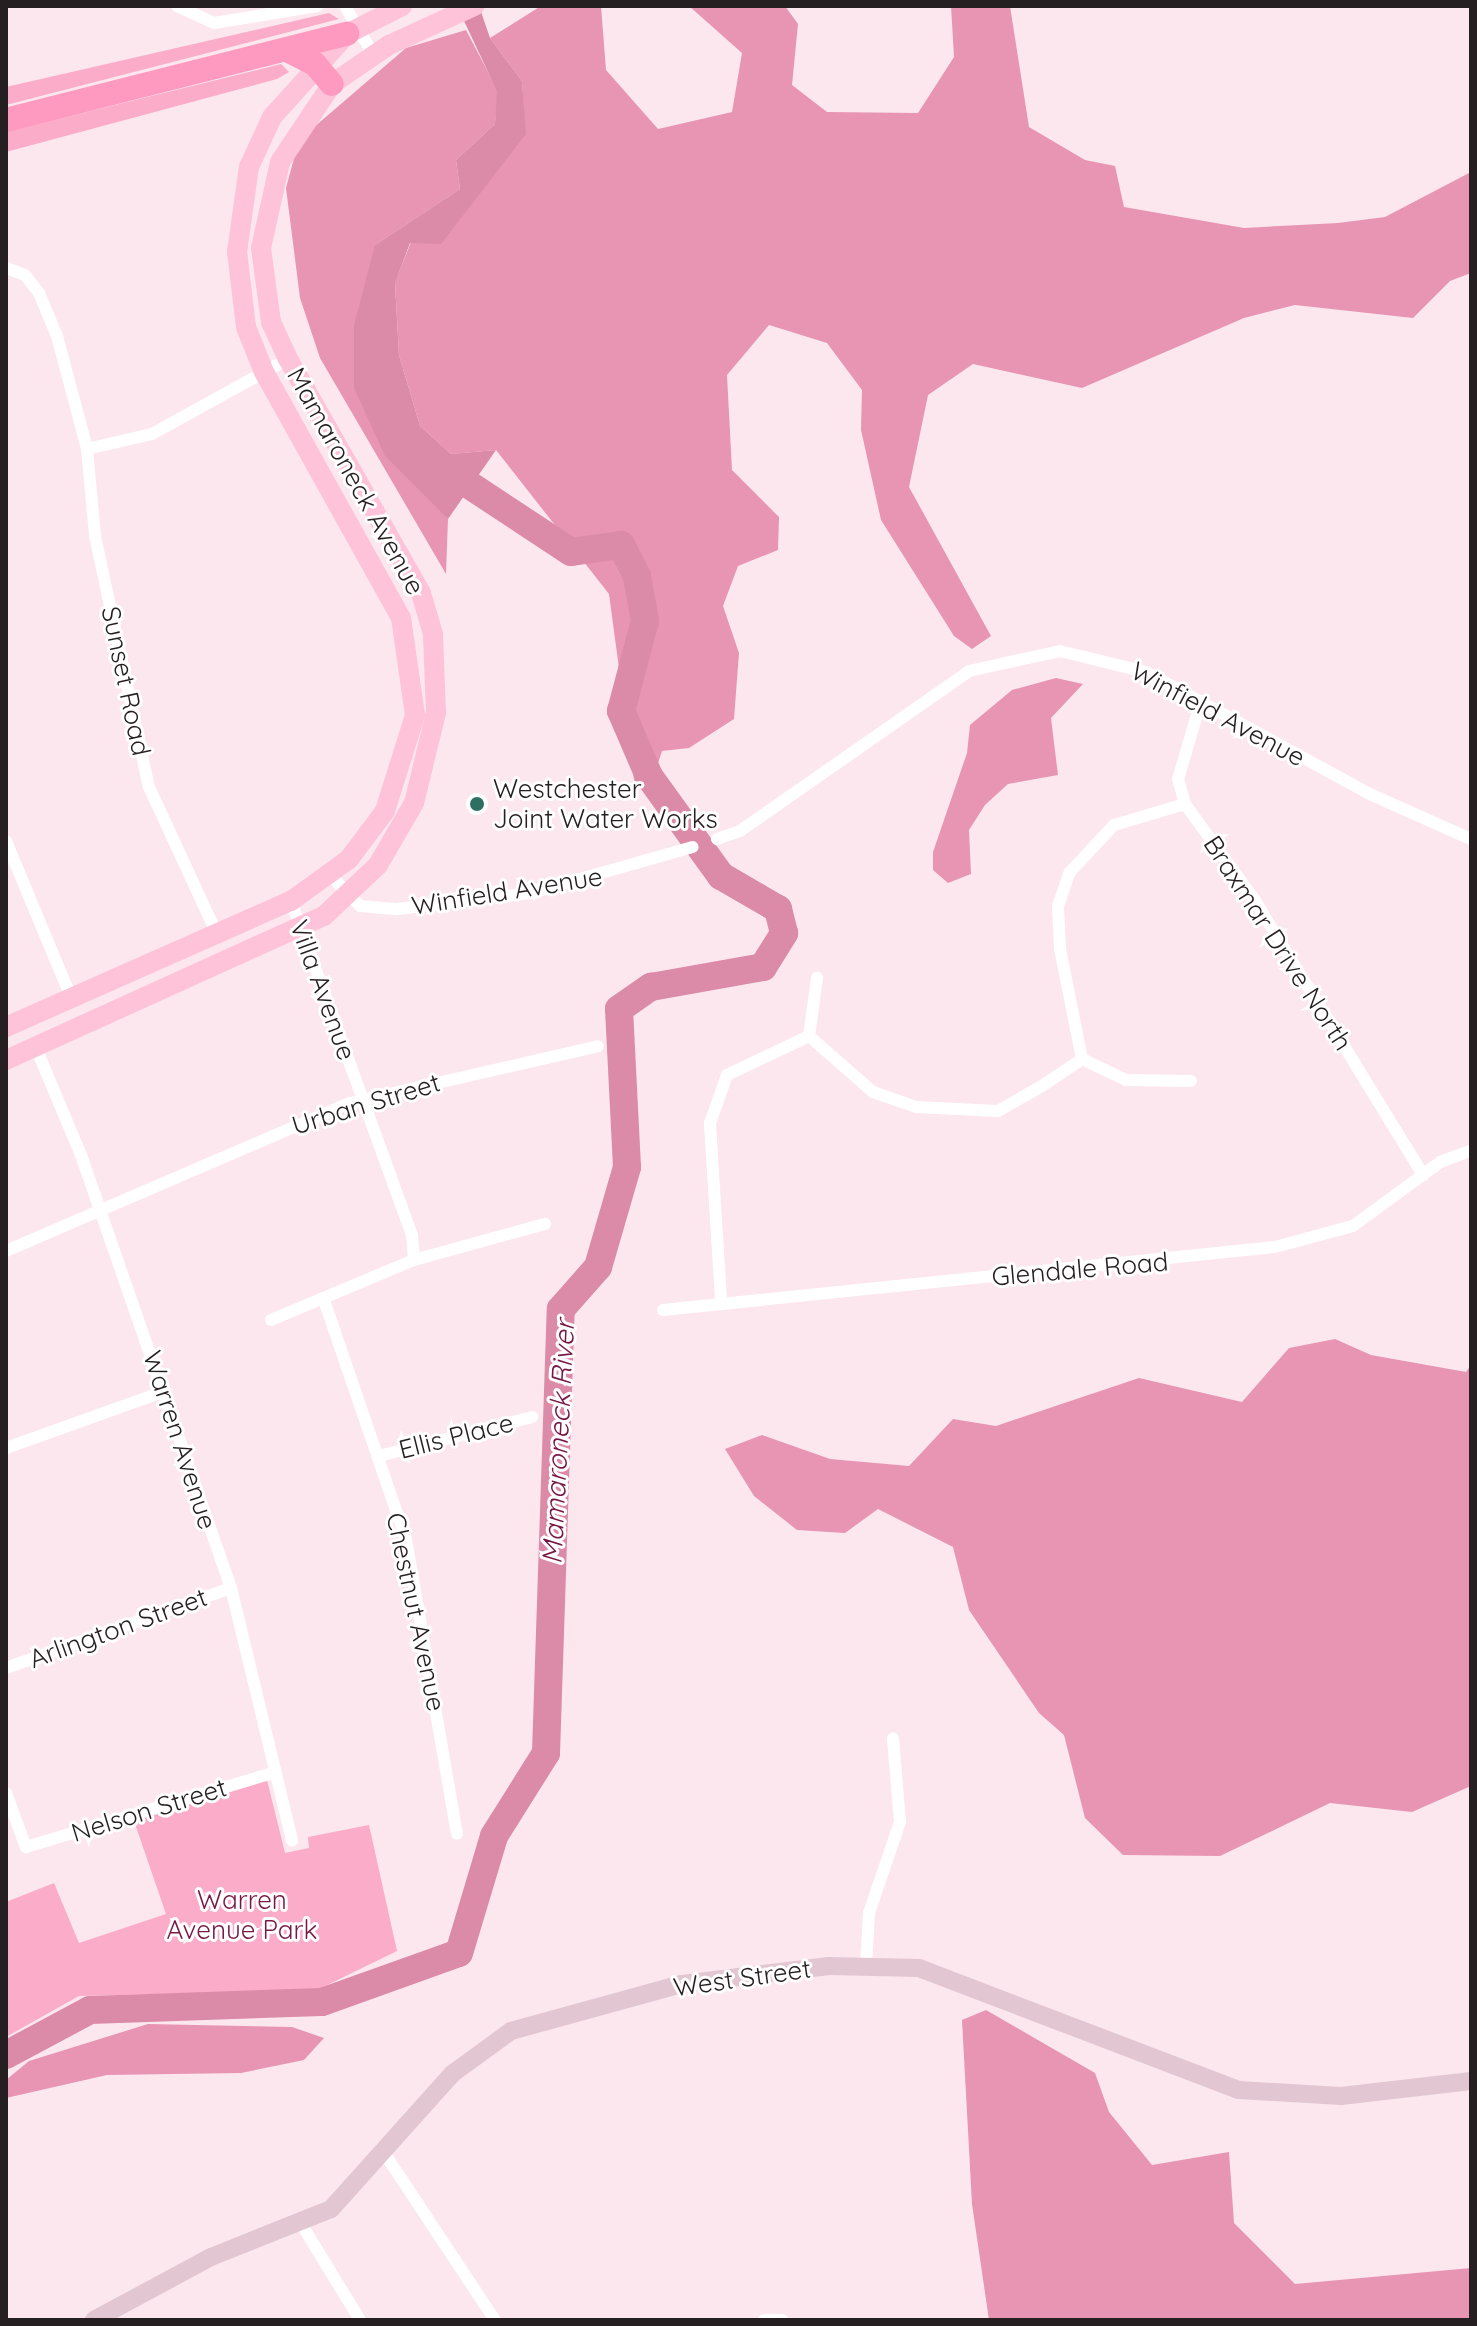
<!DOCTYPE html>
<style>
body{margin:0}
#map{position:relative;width:1477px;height:2326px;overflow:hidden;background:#fce7ee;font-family:Quicksand,sans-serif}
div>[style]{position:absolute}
.green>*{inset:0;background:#fbacc8}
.forest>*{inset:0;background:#e795b3}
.water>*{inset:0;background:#db8aa7}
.river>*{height:28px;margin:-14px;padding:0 14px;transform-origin:14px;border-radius:14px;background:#db8aa7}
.street>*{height:12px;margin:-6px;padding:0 6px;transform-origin:6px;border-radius:6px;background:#fff}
.secondary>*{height:18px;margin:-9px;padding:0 9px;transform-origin:9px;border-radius:9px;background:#e2c6d1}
.primary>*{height:20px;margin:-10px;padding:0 10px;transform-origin:10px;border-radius:10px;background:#fec2d9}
.highway>*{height:24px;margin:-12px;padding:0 12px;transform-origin:12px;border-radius:12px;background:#fe9abf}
.dots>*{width:22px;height:22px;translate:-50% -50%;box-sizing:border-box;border:4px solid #fff;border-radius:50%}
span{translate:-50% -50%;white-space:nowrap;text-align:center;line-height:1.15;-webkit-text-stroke:6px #fff;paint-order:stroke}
.street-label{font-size:26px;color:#261f21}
.poi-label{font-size:26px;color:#261f21}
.left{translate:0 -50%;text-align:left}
.park-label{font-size:26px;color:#771845}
.water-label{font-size:28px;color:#761744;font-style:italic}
.frame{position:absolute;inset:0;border:8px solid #261f21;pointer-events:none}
</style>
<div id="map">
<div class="green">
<i style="clip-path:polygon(329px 13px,339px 19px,6px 105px,6px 87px)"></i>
<i style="clip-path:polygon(281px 64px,289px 72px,277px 79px,6px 152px,6px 132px)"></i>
<i style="clip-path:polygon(267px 1780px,285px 1853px,309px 1848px,308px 1837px,369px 1825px,397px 1951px,317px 1990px,79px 1996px,6px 2037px,6px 1902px,54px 1883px,79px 1943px,166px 1914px,134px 1821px)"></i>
</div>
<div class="forest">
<i style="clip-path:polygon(541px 6px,601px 6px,606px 70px,658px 129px,732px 112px,742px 53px,689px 6px,785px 6px,798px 24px,792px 85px,827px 112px,918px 113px,954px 57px,951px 6px,1010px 6px,1029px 127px,1085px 160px,1115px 166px,1124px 207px,1244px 228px,1338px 223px,1385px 217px,1471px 172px,1471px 273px,1450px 281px,1413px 318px,1295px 305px,1244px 318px,1082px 388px,973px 364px,928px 395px,909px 487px,991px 636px,972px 649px,954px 636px,881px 520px,861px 430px,862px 390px,827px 343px,769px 325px,727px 375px,732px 470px,779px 517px,778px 550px,738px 566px,723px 606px,739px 653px,734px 719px,689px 748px,662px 751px,648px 794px,634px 780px,609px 594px,496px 450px,451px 454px,420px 426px,399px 355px,395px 282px,411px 242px,525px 134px,522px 81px,490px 38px)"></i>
<i style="clip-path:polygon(466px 30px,498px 91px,495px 124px,456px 160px,460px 189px,375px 245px,428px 495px,448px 519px,446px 574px,320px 358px,300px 298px,286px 188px,299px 140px,406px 48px)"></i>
<i style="clip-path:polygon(1056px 678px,1083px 684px,1051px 718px,1058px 775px,1008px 784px,985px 805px,969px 830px,971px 874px,948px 883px,933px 870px,933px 852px,967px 753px,970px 725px,1012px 690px)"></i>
<i style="clip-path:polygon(1335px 1339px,1371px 1355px,1466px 1372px,1471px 1365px,1471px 1786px,1412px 1812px,1330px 1803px,1220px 1856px,1123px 1855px,1085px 1818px,1064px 1735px,1039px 1713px,969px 1610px,953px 1547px,878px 1509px,845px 1533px,797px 1530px,754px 1496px,725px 1449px,762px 1435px,830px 1459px,909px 1466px,953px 1419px,996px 1426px,1139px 1378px,1242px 1402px,1289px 1348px)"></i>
<i style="clip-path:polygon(986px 2010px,1095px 2073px,1109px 2112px,1152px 2165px,1229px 2152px,1234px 2223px,1295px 2284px,1471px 2268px,1471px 2320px,989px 2320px,972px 2204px,962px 2020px)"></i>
<i style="clip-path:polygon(148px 2024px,292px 2027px,324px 2038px,304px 2060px,241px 2073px,107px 2075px,6px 2098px,6px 2080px,29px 2061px)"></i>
</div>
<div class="water">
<i style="clip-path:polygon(457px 6px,479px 6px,490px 38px,522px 81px,526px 134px,441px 244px,410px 243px,395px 283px,399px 355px,420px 426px,451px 454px,496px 450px,448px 519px,385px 456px,354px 388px,354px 325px,375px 245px,460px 189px,456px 160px,495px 124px,497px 91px)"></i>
</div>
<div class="river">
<i style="left:6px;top:2055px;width:95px;rotate:-28.2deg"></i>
<i style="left:90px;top:2010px;width:232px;rotate:-2deg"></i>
<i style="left:322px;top:2002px;width:145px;rotate:-19.7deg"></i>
<i style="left:459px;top:1953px;width:122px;rotate:-73.3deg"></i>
<i style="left:494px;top:1836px;width:98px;rotate:-57.9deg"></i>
<i style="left:546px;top:1753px;width:444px;rotate:-88.1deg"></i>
<i style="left:561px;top:1309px;width:56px;rotate:-48.6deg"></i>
<i style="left:598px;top:1267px;width:104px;rotate:-73.8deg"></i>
<i style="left:627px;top:1167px;width:158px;rotate:-92.9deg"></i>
<i style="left:619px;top:1009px;width:39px;rotate:-35deg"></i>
<i style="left:651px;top:987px;width:114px;rotate:-10.1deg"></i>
<i style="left:763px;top:967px;width:40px;rotate:-58deg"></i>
<i style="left:784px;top:933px;width:25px;rotate:-104deg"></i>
<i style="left:778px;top:909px;width:66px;rotate:-149.9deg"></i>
<i style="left:721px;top:876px;width:123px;rotate:-125.8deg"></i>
<i style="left:649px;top:776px;width:71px;rotate:-113.3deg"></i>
<i style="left:621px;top:711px;width:93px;rotate:-75.1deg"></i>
<i style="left:645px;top:621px;width:46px;rotate:-100.1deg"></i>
<i style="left:637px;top:576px;width:35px;rotate:-117deg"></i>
<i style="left:621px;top:545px;width:50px;rotate:172deg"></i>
<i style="left:571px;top:552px;width:158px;rotate:-146.6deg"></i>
</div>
<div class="street">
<i style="left:177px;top:6px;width:41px;rotate:24.7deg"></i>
<i style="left:214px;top:23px;width:105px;rotate:-9.3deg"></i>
<i style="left:345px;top:6px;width:56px;rotate:59.7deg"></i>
<i style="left:6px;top:268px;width:20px;rotate:20deg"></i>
<i style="left:25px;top:275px;width:23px;rotate:52deg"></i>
<i style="left:39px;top:293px;width:47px;rotate:67.3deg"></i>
<i style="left:57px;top:336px;width:117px;rotate:75.1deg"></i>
<i style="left:87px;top:449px;width:87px;rotate:84.7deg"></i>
<i style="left:95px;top:536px;width:257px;rotate:77.9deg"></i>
<i style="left:149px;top:787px;width:162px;rotate:65.2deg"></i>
<i style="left:87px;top:449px;width:67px;rotate:-13deg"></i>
<i style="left:152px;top:434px;width:155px;rotate:-28.9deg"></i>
<i style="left:1201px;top:701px;width:81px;rotate:106.4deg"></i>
<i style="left:1178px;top:779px;width:26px;rotate:74deg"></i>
<i style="left:1185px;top:804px;width:117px;rotate:54deg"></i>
<i style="left:1254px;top:899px;width:324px;rotate:58.5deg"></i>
<i style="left:717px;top:839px;width:24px;rotate:-19deg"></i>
<i style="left:740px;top:831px;width:279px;rotate:-34.9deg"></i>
<i style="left:969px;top:671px;width:93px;rotate:-12.4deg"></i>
<i style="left:1060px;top:651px;width:89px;rotate:13.7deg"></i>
<i style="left:1146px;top:672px;width:257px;rotate:28.6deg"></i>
<i style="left:1372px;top:795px;width:108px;rotate:24deg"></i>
<i style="left:6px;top:841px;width:169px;rotate:67.4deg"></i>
<i style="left:330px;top:875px;width:43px;rotate:45.9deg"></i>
<i style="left:360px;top:906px;width:37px;rotate:5deg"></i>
<i style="left:397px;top:909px;width:135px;rotate:-6.8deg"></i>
<i style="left:531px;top:893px;width:168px;rotate:-15.9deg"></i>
<i style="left:291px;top:901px;width:356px;rotate:70.1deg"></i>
<i style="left:412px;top:1236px;width:24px;rotate:85deg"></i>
<i style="left:809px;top:1036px;width:59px;rotate:-82.1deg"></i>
<i style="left:36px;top:1048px;width:116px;rotate:67.2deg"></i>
<i style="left:81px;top:1155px;width:458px;rotate:70.9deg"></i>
<i style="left:231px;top:1588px;width:260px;rotate:76.4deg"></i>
<i style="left:1082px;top:1059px;width:49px;rotate:25.5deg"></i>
<i style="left:1126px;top:1080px;width:65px;rotate:0.9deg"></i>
<i style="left:6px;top:1251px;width:374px;rotate:-23.3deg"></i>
<i style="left:350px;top:1103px;width:254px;rotate:-12.9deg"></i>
<i style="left:721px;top:1299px;width:176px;rotate:-93.6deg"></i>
<i style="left:710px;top:1123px;width:51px;rotate:-70.5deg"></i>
<i style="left:727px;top:1075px;width:91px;rotate:-25.4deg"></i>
<i style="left:809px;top:1036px;width:85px;rotate:41.2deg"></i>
<i style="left:873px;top:1092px;width:46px;rotate:19.2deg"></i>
<i style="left:916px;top:1107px;width:82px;rotate:2.8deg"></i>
<i style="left:998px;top:1111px;width:51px;rotate:-29.6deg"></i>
<i style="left:1042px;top:1086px;width:48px;rotate:-34deg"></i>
<i style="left:1082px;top:1059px;width:112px;rotate:-101.3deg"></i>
<i style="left:1060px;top:949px;width:43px;rotate:-92.7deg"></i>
<i style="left:1058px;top:906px;width:36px;rotate:-71deg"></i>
<i style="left:1070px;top:872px;width:64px;rotate:-46.9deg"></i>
<i style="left:1114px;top:825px;width:74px;rotate:-16.5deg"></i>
<i style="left:325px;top:1303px;width:250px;rotate:71.1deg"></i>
<i style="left:406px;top:1539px;width:299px;rotate:80.2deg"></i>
<i style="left:663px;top:1310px;width:615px;rotate:-5.88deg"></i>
<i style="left:1275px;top:1247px;width:81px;rotate:-15.1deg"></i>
<i style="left:1353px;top:1226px;width:108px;rotate:-36.3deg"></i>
<i style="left:1440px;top:1162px;width:33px;rotate:-20deg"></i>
<i style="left:271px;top:1320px;width:155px;rotate:-22.8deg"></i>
<i style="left:414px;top:1260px;width:136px;rotate:-15.4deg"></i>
<i style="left:6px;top:1448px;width:169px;rotate:-19.7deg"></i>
<i style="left:379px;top:1456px;width:158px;rotate:-14.3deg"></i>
<i style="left:6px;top:1668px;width:239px;rotate:-19.6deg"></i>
<i style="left:6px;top:1793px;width:58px;rotate:69.7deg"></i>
<i style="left:26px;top:1847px;width:257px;rotate:-16.7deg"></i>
<i style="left:866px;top:1964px;width:51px;rotate:-86.6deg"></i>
<i style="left:869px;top:1913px;width:96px;rotate:-71.2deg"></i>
<i style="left:900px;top:1822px;width:84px;rotate:-94.8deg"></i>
<i style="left:381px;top:2148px;width:206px;rotate:56.5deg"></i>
<i style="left:302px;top:2225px;width:111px;rotate:58.6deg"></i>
<i style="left:764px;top:2320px;width:18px"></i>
</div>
<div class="secondary">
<i style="left:94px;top:2320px;width:133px;rotate:-28.3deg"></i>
<i style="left:211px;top:2257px;width:129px;rotate:-21.8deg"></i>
<i style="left:331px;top:2209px;width:181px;rotate:-48.1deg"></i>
<i style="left:452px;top:2074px;width:73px;rotate:-36.1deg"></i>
<i style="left:511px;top:2031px;width:177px;rotate:-15.4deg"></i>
<i style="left:682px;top:1984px;width:148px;rotate:-7deg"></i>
<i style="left:829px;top:1966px;width:90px;rotate:1.3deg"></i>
<i style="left:919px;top:1968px;width:342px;rotate:20.9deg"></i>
<i style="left:1239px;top:2090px;width:102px;rotate:3.4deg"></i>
<i style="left:1341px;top:2096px;width:131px;rotate:-6.6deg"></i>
</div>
<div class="primary">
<i style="left:6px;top:1027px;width:312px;rotate:-23.9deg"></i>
<i style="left:291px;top:901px;width:72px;rotate:-35.9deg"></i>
<i style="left:349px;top:859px;width:60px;rotate:-53.1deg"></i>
<i style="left:385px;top:811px;width:101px;rotate:-72.6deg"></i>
<i style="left:415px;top:715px;width:98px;rotate:-98.2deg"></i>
<i style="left:401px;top:618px;width:282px;rotate:-119.1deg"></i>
<i style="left:264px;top:372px;width:48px;rotate:-111.8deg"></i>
<i style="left:246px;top:327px;width:76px;rotate:-96.8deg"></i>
<i style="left:237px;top:252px;width:86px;rotate:-82deg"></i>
<i style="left:249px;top:167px;width:55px;rotate:-65.3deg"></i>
<i style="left:272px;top:117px;width:112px;rotate:-47.9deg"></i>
<i style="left:347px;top:34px;width:62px;rotate:-27deg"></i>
<i style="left:6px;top:1060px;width:349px;rotate:-24.4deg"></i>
<i style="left:324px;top:916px;width:74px;rotate:-43.4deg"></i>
<i style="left:378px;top:865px;width:72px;rotate:-59.9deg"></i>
<i style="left:414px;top:803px;width:93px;rotate:-76.3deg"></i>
<i style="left:436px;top:713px;width:79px;rotate:-92.2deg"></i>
<i style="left:433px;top:634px;width:43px;rotate:-106.3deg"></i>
<i style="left:421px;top:593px;width:269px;rotate:-119.6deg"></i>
<i style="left:288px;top:359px;width:41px;rotate:-114.7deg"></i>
<i style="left:271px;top:322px;width:75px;rotate:-97.7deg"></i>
<i style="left:261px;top:248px;width:88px;rotate:-77.5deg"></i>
<i style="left:280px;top:162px;width:94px;rotate:-56.3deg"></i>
<i style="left:332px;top:84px;width:69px;rotate:-34.4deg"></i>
<i style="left:389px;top:45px;width:94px;rotate:-24.6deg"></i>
</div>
<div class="highway">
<i style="left:287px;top:50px;width:31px;rotate:27deg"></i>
<i style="left:315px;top:64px;width:26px;rotate:50deg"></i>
<i style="left:6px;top:120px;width:352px;rotate:-14.2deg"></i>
</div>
<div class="dots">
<i style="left:477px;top:804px;background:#2d7061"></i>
</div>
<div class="street-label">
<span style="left:356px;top:481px;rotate:61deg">Mamaroneck Avenue</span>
<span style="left:126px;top:681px;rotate:78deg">Sunset Road</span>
<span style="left:1218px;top:714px;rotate:28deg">Winfield Avenue</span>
<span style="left:507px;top:891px;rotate:-9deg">Winfield Avenue</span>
<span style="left:1278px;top:943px;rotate:57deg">Braxmar Drive North</span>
<span style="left:323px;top:990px;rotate:70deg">Villa Avenue</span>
<span style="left:366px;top:1104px;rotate:-17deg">Urban Street</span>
<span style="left:1080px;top:1269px;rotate:-5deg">Glendale Road</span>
<span style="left:456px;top:1436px;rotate:-14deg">Ellis Place</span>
<span style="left:180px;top:1440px;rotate:72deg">Warren Avenue</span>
<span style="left:416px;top:1612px;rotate:78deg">Chestnut Avenue</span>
<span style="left:118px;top:1628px;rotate:-20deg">Arlington Street</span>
<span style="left:149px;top:1810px;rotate:-17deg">Nelson Street</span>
<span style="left:742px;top:1978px;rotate:-8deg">West Street</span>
</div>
<div class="poi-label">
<span class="left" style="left:493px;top:804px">Westchester<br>Joint Water Works</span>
</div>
<div class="park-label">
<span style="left:242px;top:1915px">Warren<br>Avenue Park</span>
</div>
<div class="water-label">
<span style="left:558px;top:1442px;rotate:-87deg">Mamaroneck River</span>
</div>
<div class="frame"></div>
</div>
